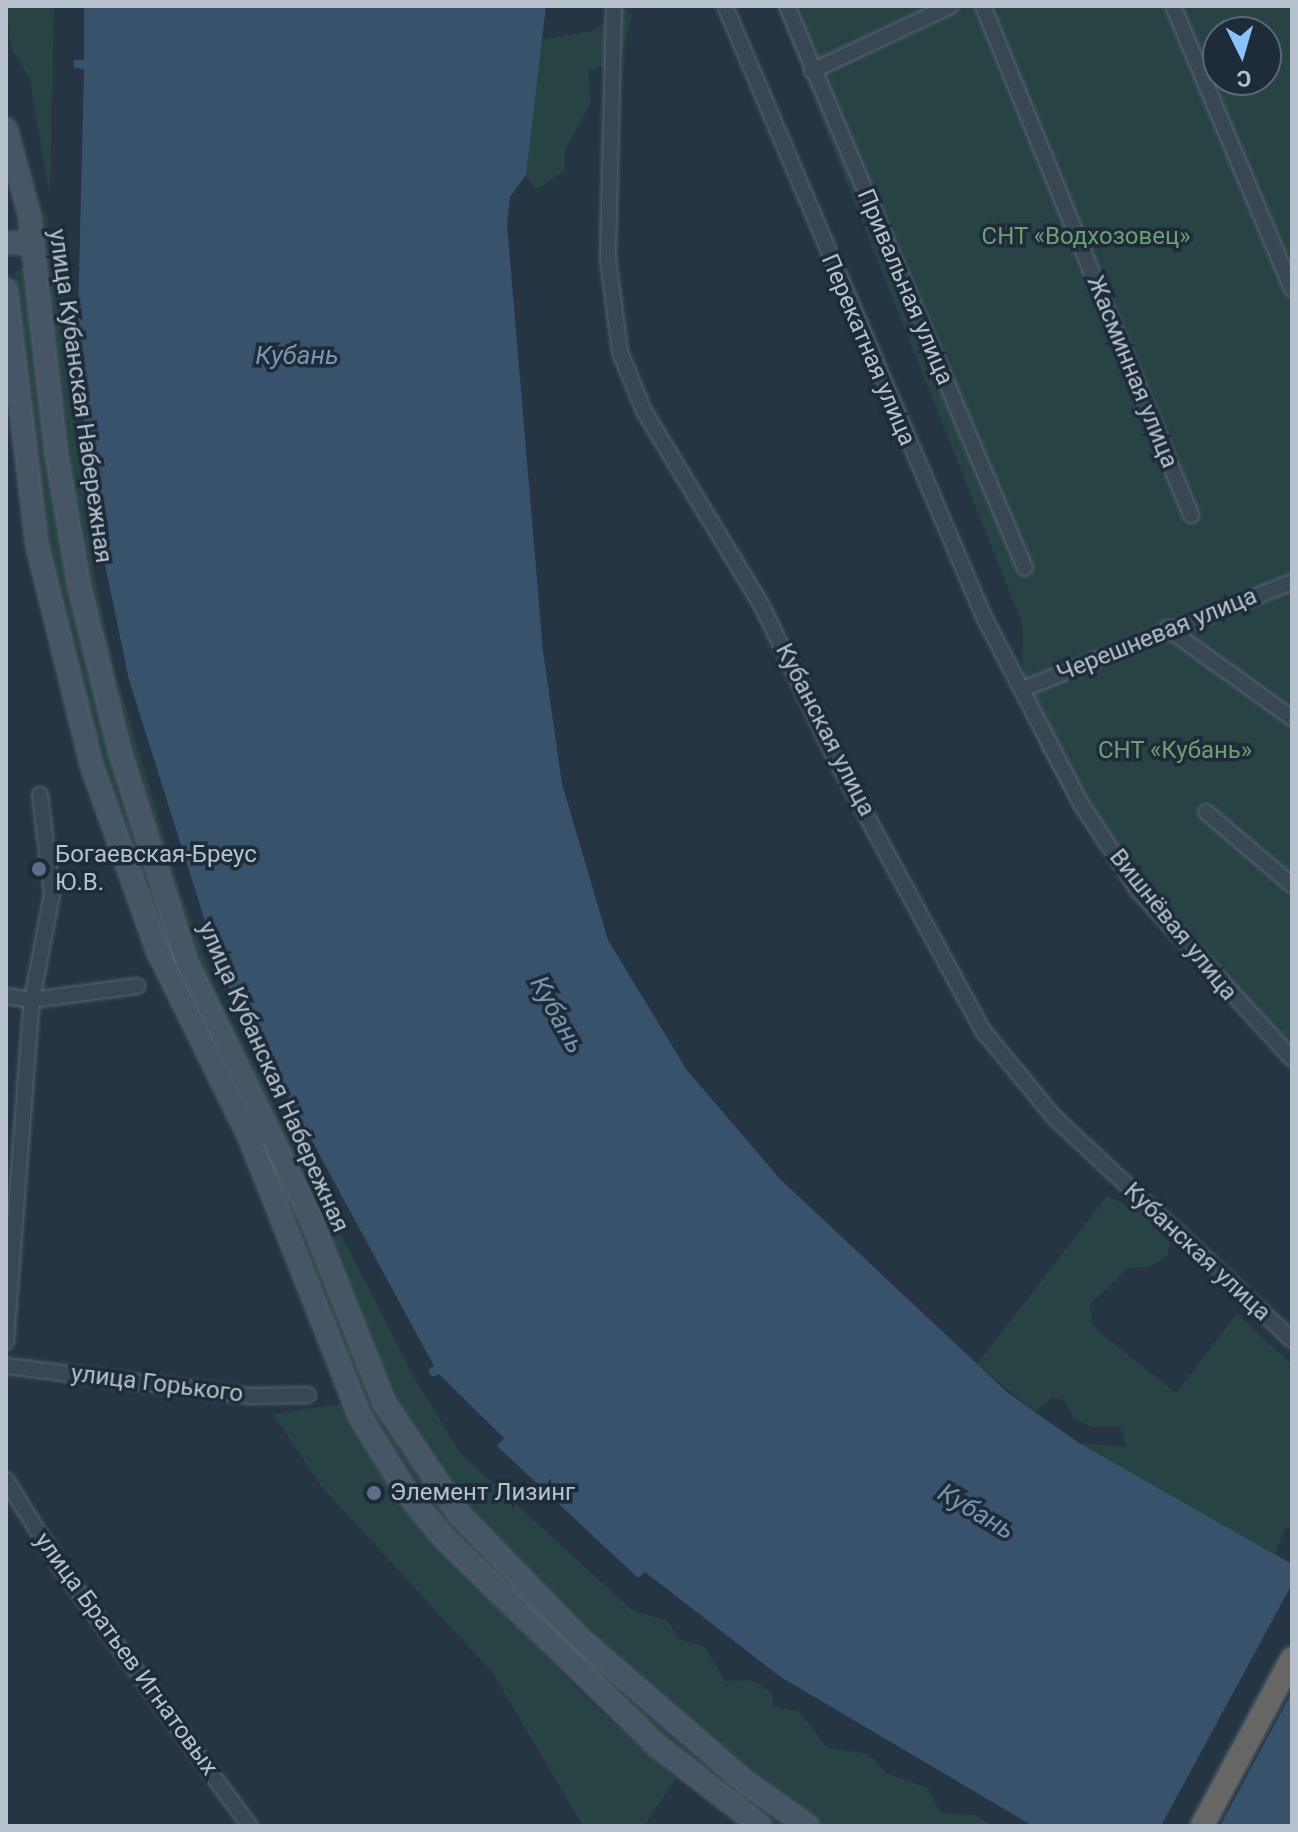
<!DOCTYPE html>
<meta charset="utf-8">
<style>
body{margin:0}
#map{position:relative;width:1298px;height:1832px;overflow:hidden;background:#253543;font-family:Roboto,sans-serif}
div>[style]{position:absolute}
.green>*{inset:0;background:#274344}
.water>*{inset:0;background:#38526b}
.pier>*{inset:0;background:#253543}
.roads{filter:drop-shadow(0 0 2px #586470) drop-shadow(0 0 2px #586470)}
.minor>*{height:14px;margin:-7px;padding:0 7px;transform-origin:7px;border-radius:7px;background:#394653}
.secondary>*{height:20px;margin:-10px;padding:0 10px;transform-origin:10px;border-radius:10px;background:#475666}
.trunk>*{height:22px;margin:-11px;padding:0 11px;transform-origin:11px;border-radius:11px;background:#686664}
.dots>*{width:22px;height:22px;translate:-50% -50%;box-sizing:border-box;border:4px solid #1e2b38;border-radius:50%}
span{translate:-50% -50%;white-space:nowrap;text-align:center;line-height:1.15;-webkit-text-stroke:7px #1e2b38;paint-order:stroke}
.park-label{font-size:24px;color:#6d9f73}
.street-label{font-size:24px;color:#b7c1cd}
.poi-label{font-size:24px;color:#b7c1cd}
.left{translate:0 -50%;text-align:left}
.water-label{font-size:26px;color:#7595b1;font-style:italic}
.frame{position:absolute;inset:0;border:8px solid #b7c1cd;pointer-events:none}
.north{position:absolute;left:1202px;top:16px;width:80px;height:80px;box-sizing:border-box;background:#1e2b38;border:2px solid #5b6774;border-radius:50%;rotate:175deg;font-size:22px;font-weight:700;line-height:32px;text-align:center;color:#b7c1cd}
.north::after{content:'';display:block;margin:auto;width:28px;height:36px;background:#8bc2fd;clip-path:polygon(50% 0,100% 100%,50% 72%,0 100%)}
</style>
<div id="map">
<div class="green">
<i style="clip-path:polygon(6px 6px,54px 6px,50px 197px,29px 77px,11px 48px)"></i>
<i style="clip-path:polygon(evenodd,776px 6px,1292px 6px,1292px 1066px,1131px 887px,1084px 825px,1039px 747px,1023px 689px,1022px 623px,776px 6px,1218px 32px,1266px 32px,1266px 80px,1218px 80px,1218px 32px)"></i>
<i style="clip-path:polygon(625px 8px,632px 15px,619px 63px,589px 70px,590px 104px,565px 150px,565px 170px,536px 190px,526px 175px,540px 40px,592px 31px)"></i>
<i style="clip-path:polygon(47px 213px,96px 582px,114px 667px,180px 890px,217px 992px,416px 1381px,461px 1454px,633px 1611px,667px 1620px,679px 1639px,705px 1647px,725px 1681px,752px 1680px,772px 1693px,774px 1707px,798px 1711px,828px 1748px,869px 1754px,886px 1773px,928px 1788px,940px 1813px,975px 1815px,993px 1826px,822px 1826px,726px 1755px,583px 1629px,454px 1496px,408px 1429px,197px 966px,161px 859px,105px 667px,66px 461px,40px 216px)"></i>
<i style="clip-path:polygon(27px 266px,43px 390px,137px 830px,385px 1419px,401px 1451px,451px 1516px,793px 1826px,774px 1826px,673px 1747px,493px 1577px,424px 1502px,373px 1422px,140px 887px,89px 725px,38px 502px,15px 272px)"></i>
<i style="clip-path:polygon(1107px 1196px,1137px 1210px,1170px 1242px,1168px 1255px,1150px 1267px,1128px 1268px,1090px 1304px,1092px 1324px,1102px 1334px,1176px 1393px,1237px 1314px,1292px 1365px,1292px 1530px,1285px 1528px,1275px 1554px,1079px 1443px,1127px 1447px,1120px 1427px,1092px 1427px,1074px 1419px,1064px 1400px,1052px 1398px,1035px 1412px,977px 1364px)"></i>
<i style="clip-path:polygon(345px 1403px,395px 1498px,587px 1699px,676px 1778px,644px 1826px,583px 1826px,492px 1672px,321px 1486px,273px 1414px)"></i>
</div>
<div class="water">
<i style="clip-path:polygon(84px 6px,546px 6px,526px 175px,510px 197px,507px 224px,543px 651px,562px 784px,608px 940px,686px 1069px,780px 1179px,1008px 1393px,1079px 1443px,1292px 1564px,1292px 1826px,1033px 1826px,779px 1676px,645px 1572px,638px 1578px,497px 1446px,504px 1438px,439px 1374px,432px 1377px,428px 1370px,434px 1366px,222px 975px,129px 680px,94px 511px,77px 358px,84px 69px,74px 68px,74px 60px,84px 60px)"></i>
</div>
<div class="pier">
<i style="clip-path:polygon(1292px 1584px,1292px 1692px,1220px 1826px,1161px 1826px)"></i>
</div>
<div class="roads">
<div class="minor">
<i style="left:614px;top:6px;width:253px;rotate:91.4deg"></i>
<i style="left:608px;top:259px;width:94px;rotate:82.6deg"></i>
<i style="left:620px;top:352px;width:64px;rotate:67.9deg"></i>
<i style="left:644px;top:411px;width:226px;rotate:58.8deg"></i>
<i style="left:761px;top:604px;width:171px;rotate:64.3deg"></i>
<i style="left:835px;top:758px;width:312px;rotate:61.5deg"></i>
<i style="left:984px;top:1032px;width:110px;rotate:50.5deg"></i>
<i style="left:1054px;top:1117px;width:326px;rotate:43.1deg"></i>
<i style="left:725px;top:6px;width:664px;rotate:67.03deg"></i>
<i style="left:984px;top:617px;width:211px;rotate:62.6deg"></i>
<i style="left:1081px;top:804px;width:102px;rotate:56.6deg"></i>
<i style="left:1137px;top:889px;width:230px;rotate:47.6deg"></i>
<i style="left:787px;top:6px;width:610px;rotate:67.05deg"></i>
<i style="left:983px;top:6px;width:550px;rotate:67.77deg"></i>
<i style="left:1173px;top:6px;width:307px;rotate:67.2deg"></i>
<i style="left:812px;top:71px;width:153px;rotate:-25.2deg"></i>
<i style="left:1167px;top:628px;width:154px;rotate:35.8deg"></i>
<i style="left:1023px;top:689px;width:289px;rotate:-21.7deg"></i>
<i style="left:1206px;top:812px;width:113px;rotate:40.3deg"></i>
<i style="left:6px;top:996px;width:26px;rotate:9deg"></i>
<i style="left:32px;top:1000px;width:106px;rotate:-7.6deg"></i>
<i style="left:6px;top:1342px;width:343px;rotate:-85.7deg"></i>
<i style="left:32px;top:1000px;width:108px;rotate:-79.3deg"></i>
<i style="left:52px;top:894px;width:100px;rotate:-96.9deg"></i>
<i style="left:6px;top:1366px;width:247px;rotate:7deg"></i>
<i style="left:251px;top:1396px;width:57px;rotate:-1deg"></i>
<i style="left:6px;top:1480px;width:104px;rotate:58deg"></i>
<i style="left:61px;top:1568px;width:320px;rotate:53.8deg"></i>
</div>
<div class="secondary">
<i style="left:6px;top:129px;width:87px;rotate:74.7deg"></i>
<i style="left:29px;top:213px;width:246px;rotate:83.5deg"></i>
<i style="left:57px;top:457px;width:130px;rotate:80.2deg"></i>
<i style="left:79px;top:585px;width:172px;rotate:76.2deg"></i>
<i style="left:120px;top:752px;width:221px;rotate:72.4deg"></i>
<i style="left:187px;top:963px;width:281px;rotate:64.1deg"></i>
<i style="left:310px;top:1216px;width:202px;rotate:68.3deg"></i>
<i style="left:385px;top:1404px;width:133px;rotate:56.1deg"></i>
<i style="left:459px;top:1514px;width:171px;rotate:45.9deg"></i>
<i style="left:578px;top:1637px;width:225px;rotate:40.9deg"></i>
<i style="left:748px;top:1784px;width:73px;rotate:35deg"></i>
<i style="left:6px;top:243px;width:27px"></i>
<i style="left:6px;top:289px;width:258px;rotate:83.1deg"></i>
<i style="left:37px;top:545px;width:229px;rotate:76.1deg"></i>
<i style="left:92px;top:767px;width:196px;rotate:70.4deg"></i>
<i style="left:158px;top:952px;width:208px;rotate:63.8deg"></i>
<i style="left:250px;top:1139px;width:297px;rotate:68.4deg"></i>
<i style="left:359px;top:1415px;width:95px;rotate:58.3deg"></i>
<i style="left:409px;top:1496px;width:55px;rotate:50.2deg"></i>
<i style="left:444px;top:1538px;width:296px;rotate:44.3deg"></i>
<i style="left:656px;top:1745px;width:132px;rotate:37.9deg"></i>
</div>
<div class="trunk">
<i style="left:1202px;top:1826px;width:190px;rotate:-61.7deg"></i>
</div>
</div>
<div class="dots">
<i style="left:39px;top:869px;background:#5c6f8a"></i>
<i style="left:374px;top:1493px;background:#5c6f8a"></i>
</div>
<div class="park-label">
<span style="left:1086px;top:237px">СНТ «Водхозовец»</span>
<span style="left:1175px;top:751px">СНТ «Кубань»</span>
</div>
<div class="street-label">
<span style="left:905px;top:287px;rotate:67deg">Привальная улица</span>
<span style="left:868px;top:350px;rotate:67deg">Перекатная улица</span>
<span style="left:1132px;top:372px;rotate:68deg">Жасминная улица</span>
<span style="left:80px;top:396px;rotate:82deg">улица Кубанская Набережная</span>
<span style="left:1157px;top:635px;rotate:-22deg">Черешневая улица</span>
<span style="left:825px;top:730px;rotate:63deg">Кубанская улица</span>
<span style="left:1173px;top:925px;rotate:51deg">Вишнёвая улица</span>
<span style="left:273px;top:1077px;rotate:66deg">улица Кубанская Набережная</span>
<span style="left:1197px;top:1252px;rotate:43deg">Кубанская улица</span>
<span style="left:157px;top:1384px;rotate:7deg">улица Горького</span>
<span style="left:126px;top:1654px;rotate:54deg">улица Братьев Игнатовых</span>
</div>
<div class="poi-label">
<span class="left" style="left:55px;top:869px">Богаевская-Бреус<br>Ю.В.</span>
<span class="left" style="left:390px;top:1493px">Элемент Лизинг</span>
</div>
<div class="water-label">
<span style="left:297px;top:356px">Кубань</span>
<span style="left:557px;top:1015px;rotate:61deg">Кубань</span>
<span style="left:976px;top:1512px;rotate:31deg">Кубань</span>
</div>
<div class="frame"></div>
<div class="north">С</div>
</div>
